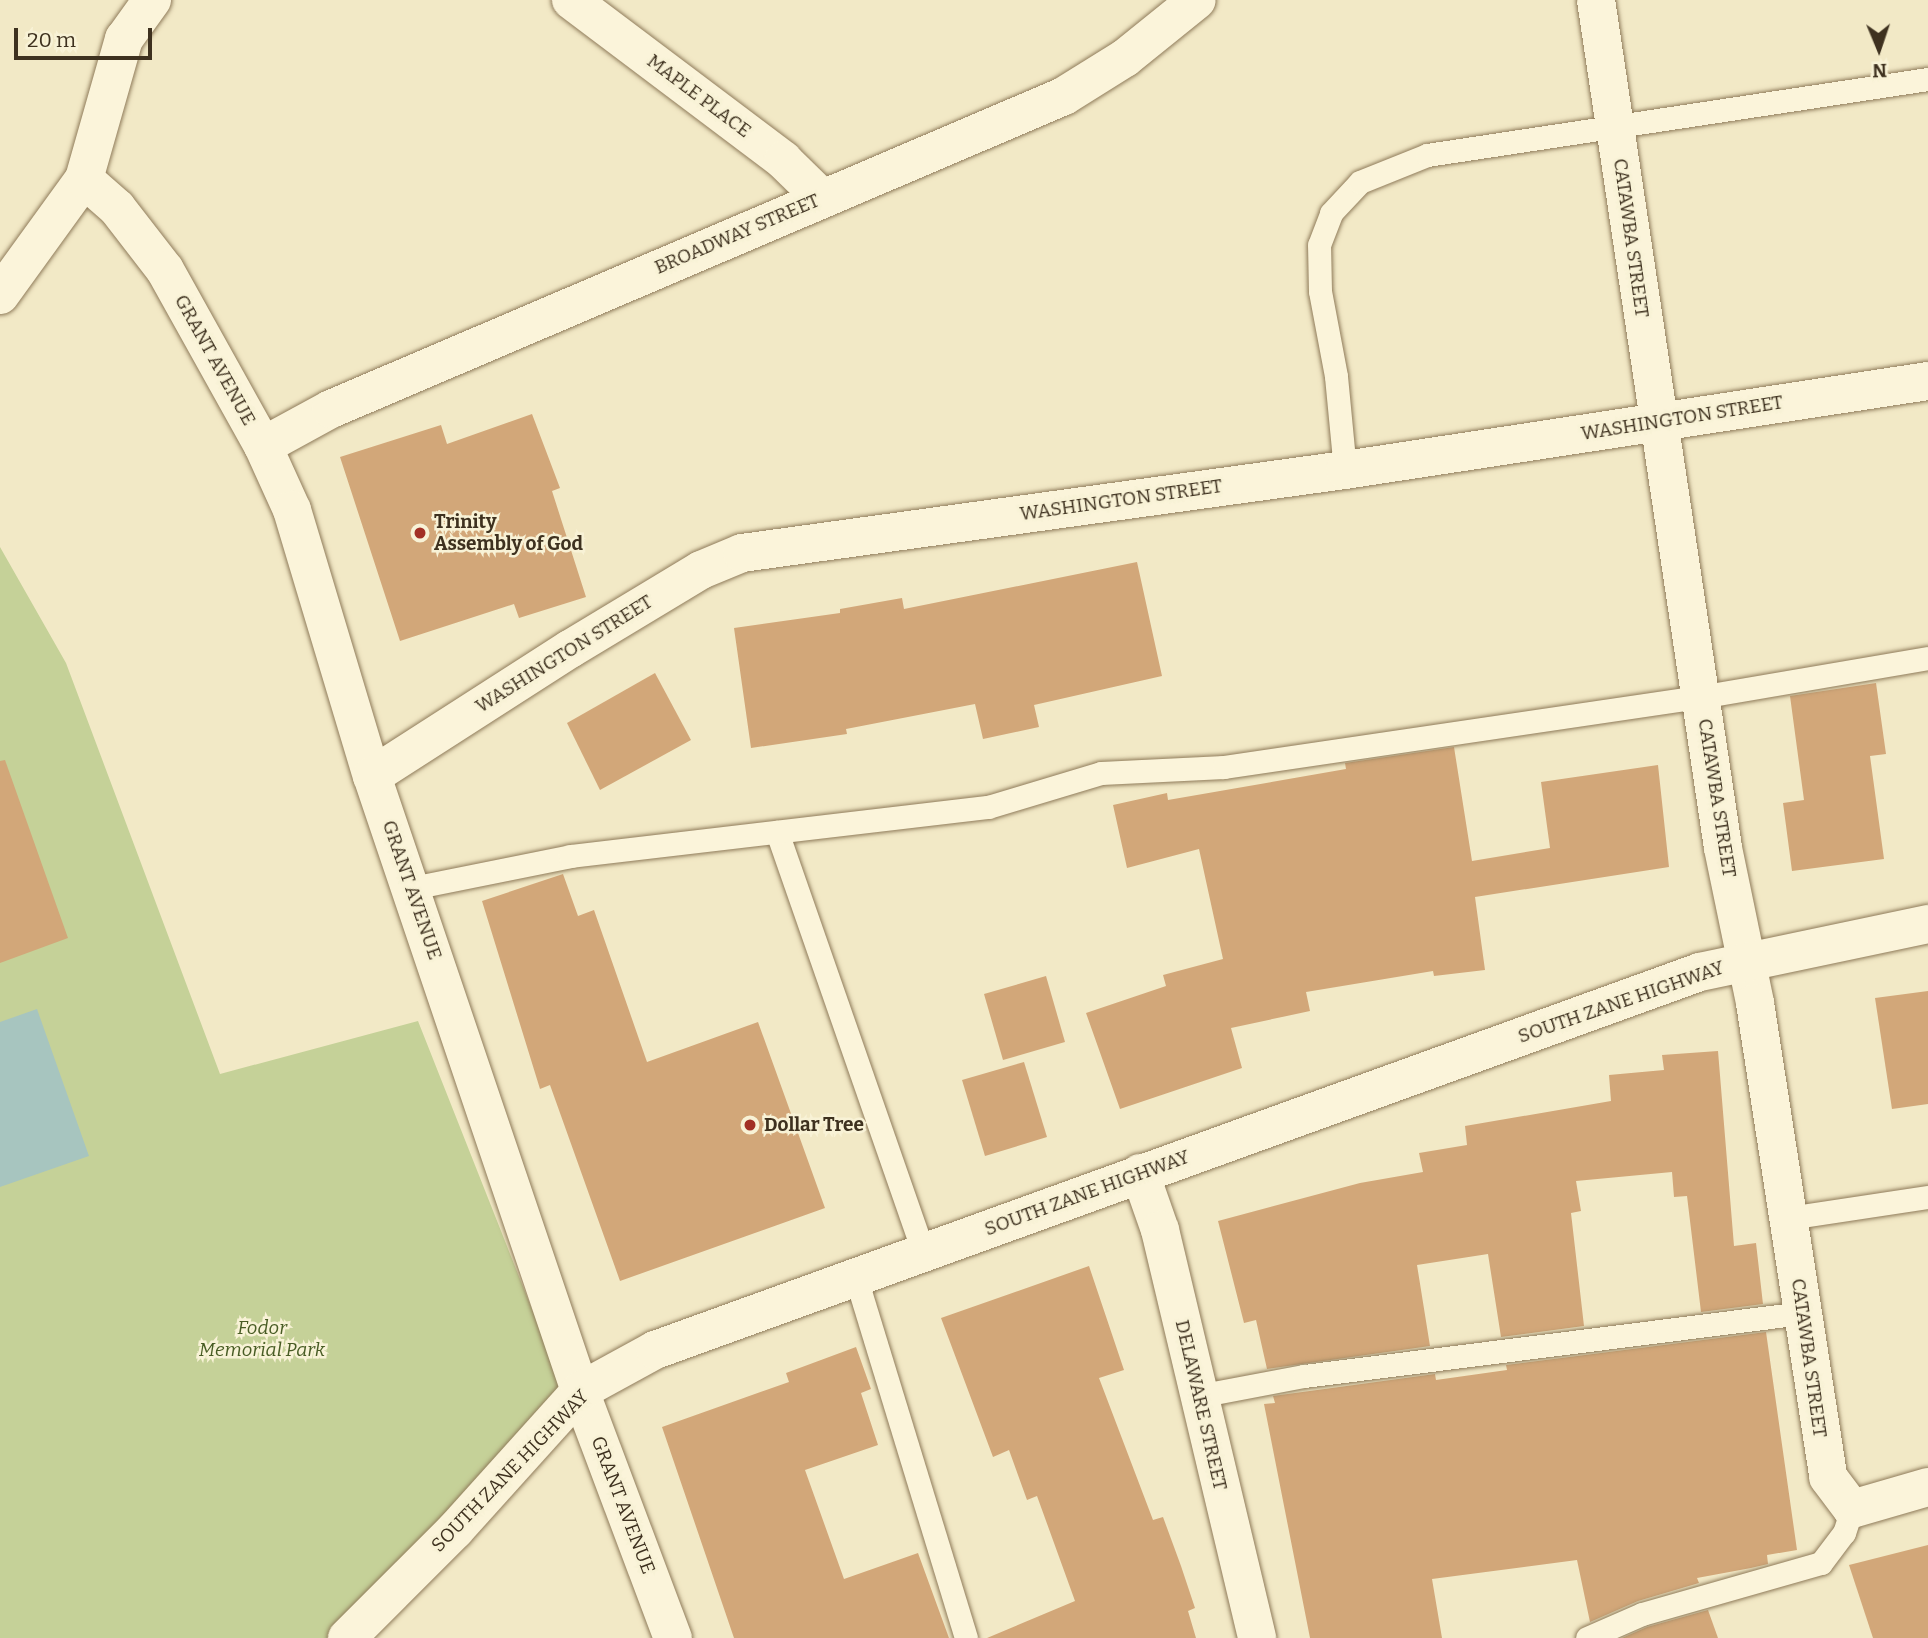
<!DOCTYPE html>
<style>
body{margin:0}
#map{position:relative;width:1928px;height:1638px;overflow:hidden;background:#f2e9c6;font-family:Bitter,serif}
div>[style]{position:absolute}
.green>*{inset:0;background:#c5d198}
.water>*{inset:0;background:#a7c5bf}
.building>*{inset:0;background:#d2a779}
.roads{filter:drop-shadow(0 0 2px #8f7b5a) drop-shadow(0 0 2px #8f7b5a)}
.service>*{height:23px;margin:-11.5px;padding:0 11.5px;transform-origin:11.5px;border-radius:11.5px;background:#fbf4da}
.minor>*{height:38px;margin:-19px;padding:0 19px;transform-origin:19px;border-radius:19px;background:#fbf4da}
.tertiary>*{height:38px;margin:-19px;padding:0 19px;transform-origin:19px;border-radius:19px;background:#fbf4da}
.dots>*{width:19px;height:19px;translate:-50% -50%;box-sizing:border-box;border:4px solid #f8f2d6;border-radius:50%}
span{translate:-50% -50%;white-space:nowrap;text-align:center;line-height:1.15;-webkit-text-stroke:5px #f8f2d6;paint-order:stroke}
.street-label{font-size:19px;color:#3e311f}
.poi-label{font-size:19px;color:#3e311f;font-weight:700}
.left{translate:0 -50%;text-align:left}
.park-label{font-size:19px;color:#485c24;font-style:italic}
.north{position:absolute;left:1844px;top:14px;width:70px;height:70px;-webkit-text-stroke:5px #f8f2d6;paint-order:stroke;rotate:178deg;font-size:19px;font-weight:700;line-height:28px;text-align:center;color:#3e311f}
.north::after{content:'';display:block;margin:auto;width:24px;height:32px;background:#3e311f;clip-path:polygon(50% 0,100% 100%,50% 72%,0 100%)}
.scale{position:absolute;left:14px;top:28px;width:138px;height:32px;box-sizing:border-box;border:4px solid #3e311f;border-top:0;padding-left:9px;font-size:21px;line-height:24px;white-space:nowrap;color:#3e311f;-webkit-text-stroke:5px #f8f2d6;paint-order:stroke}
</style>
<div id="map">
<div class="green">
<i style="clip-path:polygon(0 547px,66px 663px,220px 1074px,418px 1021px,569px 1403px,333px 1638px,0 1638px)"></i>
</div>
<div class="water">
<i style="clip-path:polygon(37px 1009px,89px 1156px,0 1187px,0 1022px)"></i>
</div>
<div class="building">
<i style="clip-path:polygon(532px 414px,560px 488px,552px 491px,586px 597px,519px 618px,514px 604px,400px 641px,340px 457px,441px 425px,447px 444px)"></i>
<i style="clip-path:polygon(1137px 562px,1162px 676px,1034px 705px,1039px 727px,983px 739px,975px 704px,846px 729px,847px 734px,751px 748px,734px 628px,840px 613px,840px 609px,902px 598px,904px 609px)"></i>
<i style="clip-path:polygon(655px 673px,691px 740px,600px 790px,567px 723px)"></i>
<i style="clip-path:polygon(1876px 683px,1886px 754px,1870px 756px,1884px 859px,1792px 871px,1783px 803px,1804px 800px,1790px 696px)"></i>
<i style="clip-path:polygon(1454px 747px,1472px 861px,1550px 848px,1541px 782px,1658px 765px,1669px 867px,1475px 897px,1485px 970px,1434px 976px,1433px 971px,1306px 992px,1310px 1011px,1231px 1028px,1242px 1068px,1120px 1109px,1086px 1013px,1166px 986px,1163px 975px,1223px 959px,1199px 849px,1127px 868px,1113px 805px,1167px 793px,1168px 800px,1346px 769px,1345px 763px)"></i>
<i style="clip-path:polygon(5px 760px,68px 938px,0 963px,0 761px)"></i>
<i style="clip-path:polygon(563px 874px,578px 916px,594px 910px,647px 1062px,758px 1022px,825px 1208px,620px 1281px,550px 1085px,540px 1089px,482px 901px)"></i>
<i style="clip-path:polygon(1046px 976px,1065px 1042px,1003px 1060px,984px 994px)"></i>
<i style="clip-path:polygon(1928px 991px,1928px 1104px,1892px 1109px,1875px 998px)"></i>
<i style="clip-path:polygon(1718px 1051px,1734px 1246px,1756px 1243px,1763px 1304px,1701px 1312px,1687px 1196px,1674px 1197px,1672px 1172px,1576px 1181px,1581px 1211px,1571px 1213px,1584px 1326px,1501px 1337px,1488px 1254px,1417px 1265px,1430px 1346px,1267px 1369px,1256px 1320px,1244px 1323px,1218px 1221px,1360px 1183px,1423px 1172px,1419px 1153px,1467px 1145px,1465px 1126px,1611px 1101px,1609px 1075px,1664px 1070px,1662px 1055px)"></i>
<i style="clip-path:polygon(1024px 1062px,1047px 1137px,985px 1156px,962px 1080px)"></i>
<i style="clip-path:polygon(1089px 1266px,1124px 1370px,1099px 1378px,1153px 1520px,1163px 1517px,1181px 1566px,1195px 1608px,1188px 1611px,1196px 1638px,987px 1638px,1075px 1601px,1037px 1496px,1027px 1500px,1009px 1450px,993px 1457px,941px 1318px)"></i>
<i style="clip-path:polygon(1766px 1332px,1797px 1550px,1767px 1555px,1768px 1564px,1751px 1568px,1697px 1578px,1699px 1583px,1638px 1601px,1590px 1622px,1577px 1560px,1432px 1579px,1442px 1638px,1310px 1638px,1264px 1404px,1275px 1403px,1273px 1396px,1435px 1374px,1436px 1380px,1507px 1370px,1506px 1365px)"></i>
<i style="clip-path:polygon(856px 1347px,871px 1389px,861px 1393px,878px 1445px,805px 1470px,844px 1579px,918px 1553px,949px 1638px,734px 1638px,662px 1427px,789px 1382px,786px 1373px)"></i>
<i style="clip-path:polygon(1928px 1545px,1928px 1638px,1873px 1638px,1849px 1565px)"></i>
<i style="clip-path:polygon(1708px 1610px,1718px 1638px,1622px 1638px,1647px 1627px)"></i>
</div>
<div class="roads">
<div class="service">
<i style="left:1345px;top:470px;width:94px;rotate:-95.5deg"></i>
<i style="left:1336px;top:376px;width:86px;rotate:-100.7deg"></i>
<i style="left:1320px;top:291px;width:46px;rotate:-91.2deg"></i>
<i style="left:1319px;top:245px;width:34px;rotate:-69deg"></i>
<i style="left:1331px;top:213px;width:42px;rotate:-46.9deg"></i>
<i style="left:1360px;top:182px;width:72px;rotate:-21.9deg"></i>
<i style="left:1427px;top:155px;width:507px;rotate:-8.63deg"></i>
<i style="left:777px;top:832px;width:446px;rotate:70.8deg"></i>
<i style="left:412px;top:888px;width:161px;rotate:-11.4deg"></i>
<i style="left:570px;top:856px;width:421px;rotate:-6.7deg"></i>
<i style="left:988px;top:807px;width:118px;rotate:-16.7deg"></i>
<i style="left:1101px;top:773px;width:123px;rotate:-2.8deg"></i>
<i style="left:1224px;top:767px;width:481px;rotate:-8.4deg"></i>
<i style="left:1700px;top:697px;width:231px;rotate:-9.7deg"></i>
<i style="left:1789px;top:1218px;width:141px;rotate:-8.6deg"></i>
<i style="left:856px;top:1278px;width:376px;rotate:73deg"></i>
<i style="left:1198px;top:1396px;width:108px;rotate:-10.7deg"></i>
<i style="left:1304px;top:1376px;width:502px;rotate:-7.21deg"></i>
<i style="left:1587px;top:1638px;width:60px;rotate:-23.6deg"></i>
<i style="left:1642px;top:1614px;width:186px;rotate:-15.9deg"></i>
<i style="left:1821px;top:1563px;width:38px;rotate:-53deg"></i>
<i style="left:1844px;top:1533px;width:25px;rotate:-72deg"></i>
</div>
<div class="minor">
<i style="left:571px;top:0;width:266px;rotate:37deg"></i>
<i style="left:783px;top:160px;width:54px;rotate:44.3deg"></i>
<i style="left:1596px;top:0;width:857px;rotate:81.48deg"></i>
<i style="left:1723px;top:848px;width:158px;rotate:78.3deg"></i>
<i style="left:1755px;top:1003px;width:480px;rotate:81.2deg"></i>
<i style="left:1828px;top:1477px;width:40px;rotate:53deg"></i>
<i style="left:1852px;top:1509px;width:79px;rotate:-16.1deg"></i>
<i style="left:84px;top:179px;width:44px;rotate:41.3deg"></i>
<i style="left:117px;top:208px;width:78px;rotate:52.3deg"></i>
<i style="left:165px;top:270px;width:201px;rotate:60.9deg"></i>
<i style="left:263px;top:446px;width:70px;rotate:65.6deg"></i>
<i style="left:292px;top:510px;width:278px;rotate:73.3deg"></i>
<i style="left:372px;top:776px;width:649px;rotate:71.31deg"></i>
<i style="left:580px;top:1391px;width:264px;rotate:69.4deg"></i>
<i style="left:0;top:295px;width:143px;rotate:-54.1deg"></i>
<i style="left:84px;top:179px;width:146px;rotate:-74.1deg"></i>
<i style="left:124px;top:39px;width:48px;rotate:-54.3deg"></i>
<i style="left:263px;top:446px;width:77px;rotate:-28.6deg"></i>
<i style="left:331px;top:409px;width:797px;rotate:-23.12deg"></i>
<i style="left:1064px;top:96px;width:72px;rotate:-31.9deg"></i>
<i style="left:1125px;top:58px;width:92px;rotate:-38.9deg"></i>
<i style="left:372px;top:776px;width:235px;rotate:-32.7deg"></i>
<i style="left:570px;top:649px;width:153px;rotate:-31.1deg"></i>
<i style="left:701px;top:570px;width:44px;rotate:-22.5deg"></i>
<i style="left:742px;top:553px;width:609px;rotate:-7.84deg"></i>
<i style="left:1345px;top:470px;width:590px;rotate:-8.68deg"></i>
<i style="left:1140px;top:1173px;width:60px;rotate:70.7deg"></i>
<i style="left:1160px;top:1230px;width:419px;rotate:76.6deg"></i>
</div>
<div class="tertiary">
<i style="left:347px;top:1638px;width:153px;rotate:-45deg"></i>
<i style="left:455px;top:1530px;width:187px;rotate:-48deg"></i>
<i style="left:580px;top:1391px;width:85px;rotate:-28.7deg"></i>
<i style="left:655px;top:1350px;width:1111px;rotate:-19.89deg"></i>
<i style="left:1700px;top:972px;width:233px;rotate:-11.9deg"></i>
</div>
</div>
<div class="dots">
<i style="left:420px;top:533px;background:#a23025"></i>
<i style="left:750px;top:1125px;background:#a23025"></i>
</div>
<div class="street-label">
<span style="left:699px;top:96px;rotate:37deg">MAPLE PLACE</span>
<span style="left:737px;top:234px;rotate:-23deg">BROADWAY STREET</span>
<span style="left:1631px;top:238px;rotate:82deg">CATAWBA STREET</span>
<span style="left:215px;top:360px;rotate:61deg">GRANT AVENUE</span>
<span style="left:1682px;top:418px;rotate:-9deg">WASHINGTON STREET</span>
<span style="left:1121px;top:500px;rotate:-8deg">WASHINGTON STREET</span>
<span style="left:564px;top:654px;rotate:-32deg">WASHINGTON STREET</span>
<span style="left:1717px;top:798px;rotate:81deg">CATAWBA STREET</span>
<span style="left:412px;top:890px;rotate:71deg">GRANT AVENUE</span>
<span style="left:1621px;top:1002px;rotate:-19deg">SOUTH ZANE HIGHWAY</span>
<span style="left:1087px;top:1193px;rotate:-20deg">SOUTH ZANE HIGHWAY</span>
<span style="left:1809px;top:1358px;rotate:82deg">CATAWBA STREET</span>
<span style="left:1201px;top:1405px;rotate:77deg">DELAWARE STREET</span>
<span style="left:510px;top:1471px;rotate:-46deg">SOUTH ZANE HIGHWAY</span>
<span style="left:623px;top:1505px;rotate:69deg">GRANT AVENUE</span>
</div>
<div class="poi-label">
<span class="left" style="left:434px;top:533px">Trinity<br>Assembly of God</span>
<span class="left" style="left:764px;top:1125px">Dollar Tree</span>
</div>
<div class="park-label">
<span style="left:262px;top:1339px">Fodor<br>Memorial Park</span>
</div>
<div class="north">N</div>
<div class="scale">20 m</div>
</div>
